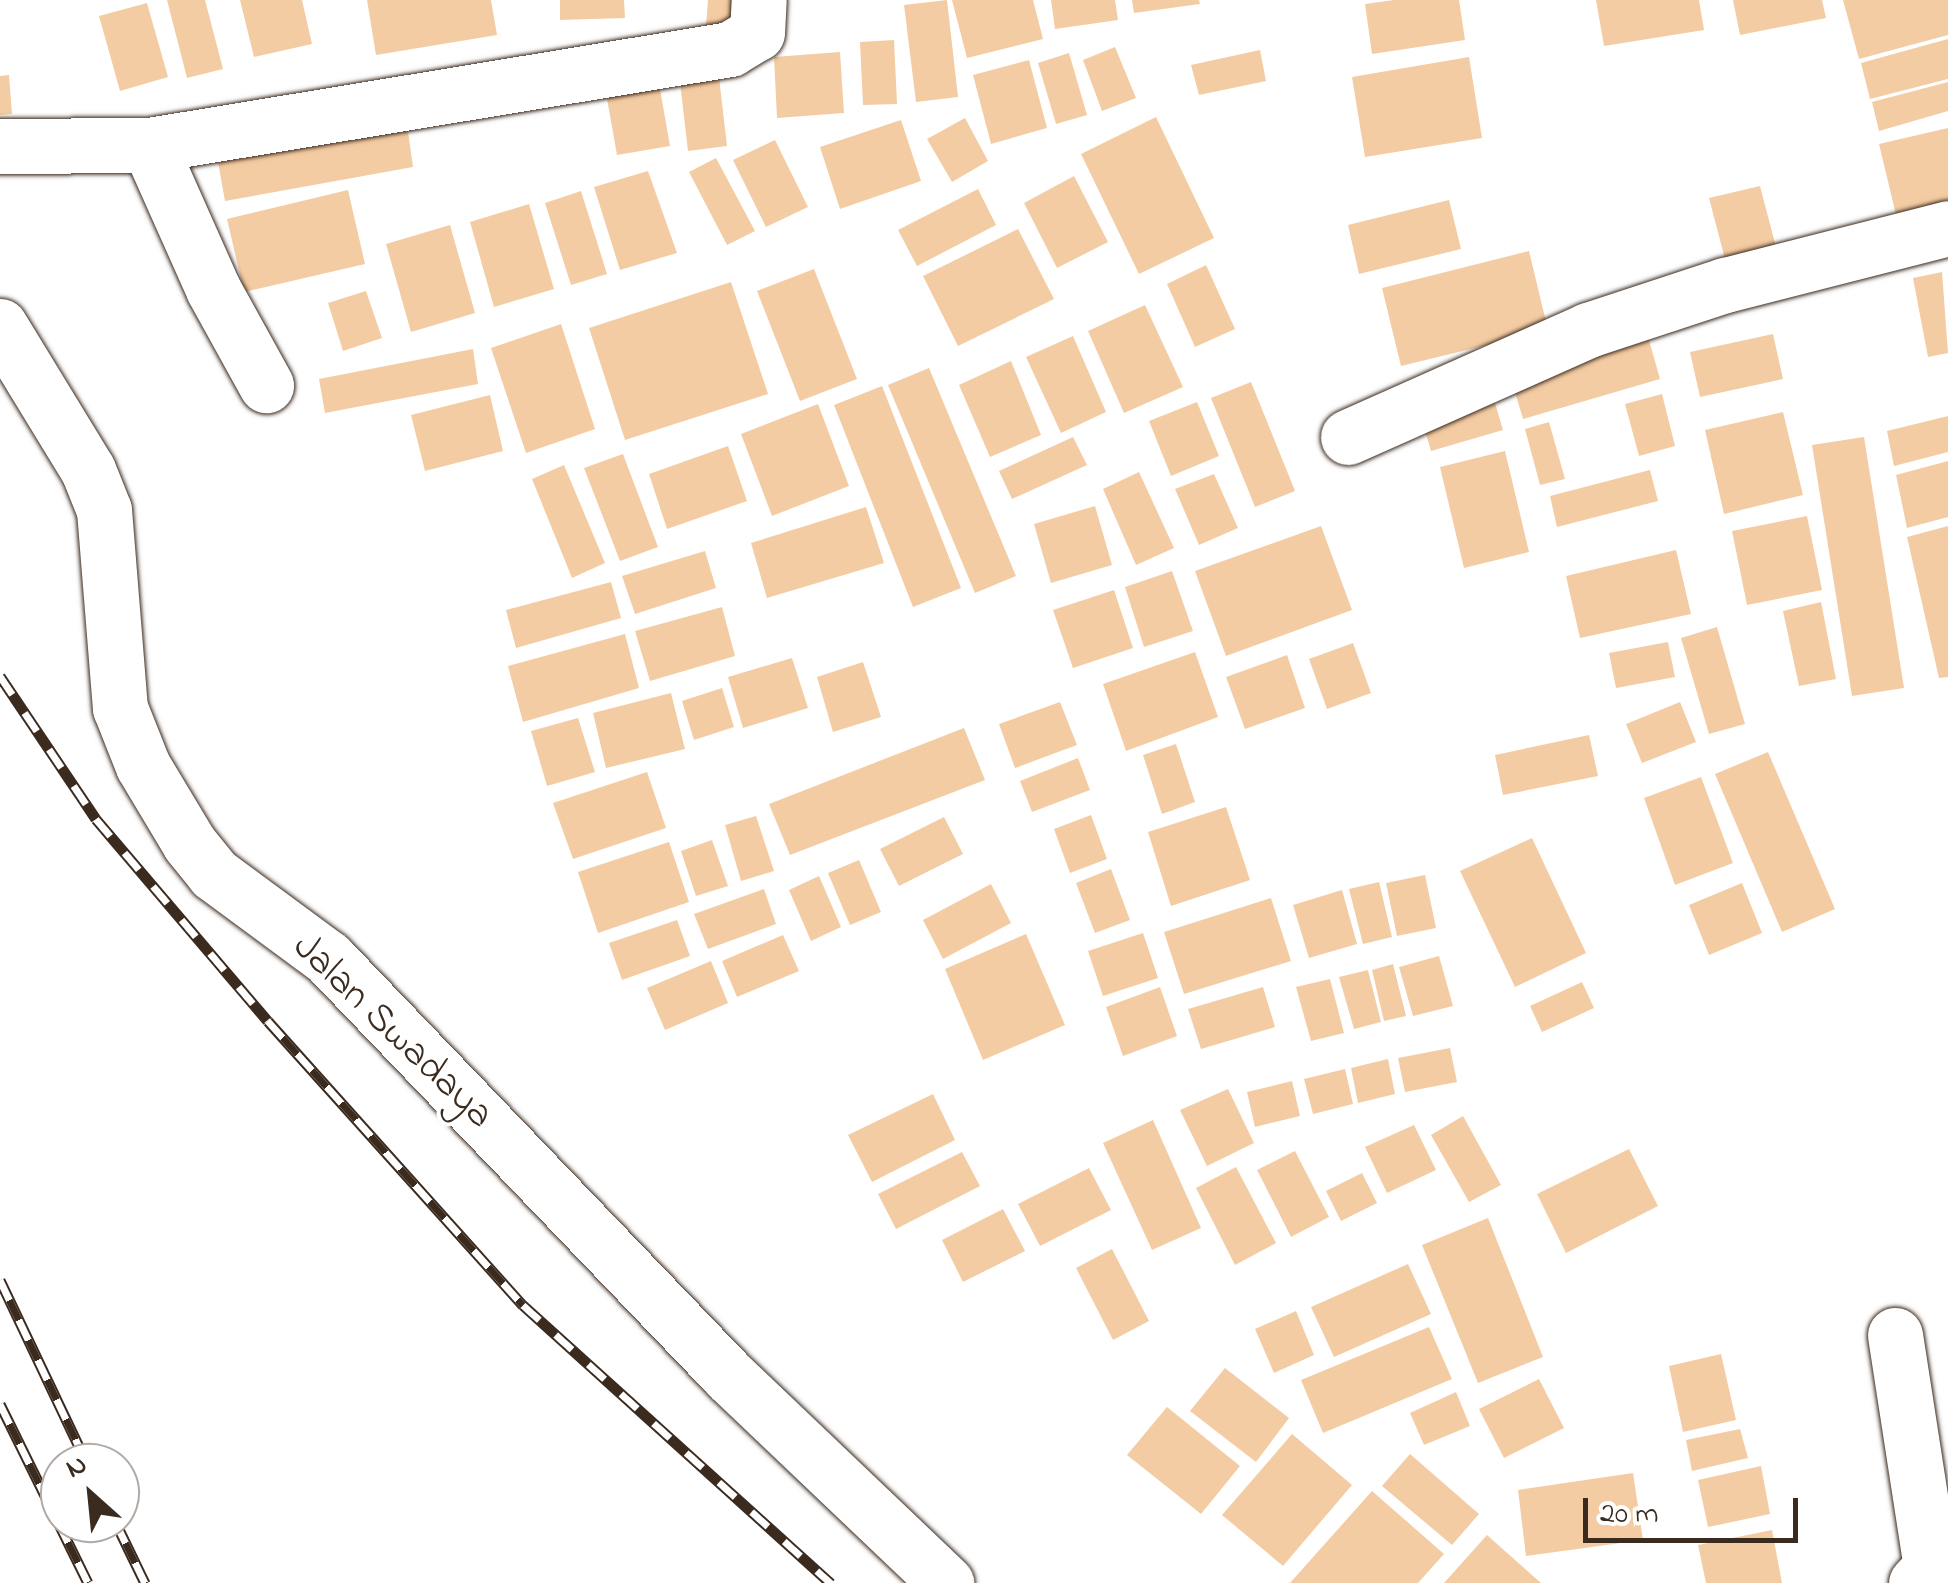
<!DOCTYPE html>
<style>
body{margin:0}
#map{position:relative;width:1948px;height:1583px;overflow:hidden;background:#fff;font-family:"Indie Flower",sans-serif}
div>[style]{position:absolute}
.building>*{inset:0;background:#f4cca3}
.roads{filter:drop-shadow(0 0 2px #3b2a1e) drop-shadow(0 0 2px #3b2a1e)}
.street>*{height:55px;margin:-27.5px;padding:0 27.5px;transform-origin:27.5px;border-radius:27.5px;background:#fff}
.rail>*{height:11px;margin-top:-5.5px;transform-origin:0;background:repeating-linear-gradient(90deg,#fff 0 22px,#3b2a1e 0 44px);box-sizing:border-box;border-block:2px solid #3b2a1e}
span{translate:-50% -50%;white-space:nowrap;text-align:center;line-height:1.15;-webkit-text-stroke:8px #fff;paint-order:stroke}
.street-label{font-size:40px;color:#3b2a1e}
.north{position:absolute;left:40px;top:1443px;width:100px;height:100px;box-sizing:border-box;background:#fff;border:2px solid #b1aaa5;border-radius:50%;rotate:333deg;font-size:28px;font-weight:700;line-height:40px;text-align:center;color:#3b2a1e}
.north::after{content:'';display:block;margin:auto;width:35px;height:45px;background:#3b2a1e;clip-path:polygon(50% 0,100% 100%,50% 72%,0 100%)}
.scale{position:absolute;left:1583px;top:1498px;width:215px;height:45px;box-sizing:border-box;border:5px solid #3b2a1e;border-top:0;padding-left:12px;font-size:30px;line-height:35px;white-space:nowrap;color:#3b2a1e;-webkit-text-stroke:8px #fff;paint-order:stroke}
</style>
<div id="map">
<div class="building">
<i style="clip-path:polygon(167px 0,205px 0,223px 69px,187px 78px)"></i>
<i style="clip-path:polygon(240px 0,302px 0,312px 44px,254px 57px)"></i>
<i style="clip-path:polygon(367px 0,491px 0,497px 35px,376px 55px)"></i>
<i style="clip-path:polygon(560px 0,624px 0,625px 18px,560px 20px)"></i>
<i style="clip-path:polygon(708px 0,744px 0,742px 28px,706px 26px)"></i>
<i style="clip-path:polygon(947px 0,958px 97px,916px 102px,904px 5px)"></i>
<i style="clip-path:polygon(952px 0,1033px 0,1043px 39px,967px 58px)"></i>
<i style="clip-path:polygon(1051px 0,1115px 0,1118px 20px,1055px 29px)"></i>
<i style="clip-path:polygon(1132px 0,1199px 0,1200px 4px,1134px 13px)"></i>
<i style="clip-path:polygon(1394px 0,1459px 0,1465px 40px,1372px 54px,1365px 4px)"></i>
<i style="clip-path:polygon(1596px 0,1699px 0,1704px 30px,1604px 46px)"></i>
<i style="clip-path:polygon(1733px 0,1822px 0,1826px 18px,1740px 35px)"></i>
<i style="clip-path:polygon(1843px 0,1948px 0,1948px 35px,1859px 59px)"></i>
<i style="clip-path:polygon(147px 3px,168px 77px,120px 91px,99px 16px)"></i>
<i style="clip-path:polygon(1948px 39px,1948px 79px,1870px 99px,1861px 63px)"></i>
<i style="clip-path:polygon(894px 40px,897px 104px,863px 105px,860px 42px)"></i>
<i style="clip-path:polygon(1115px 47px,1136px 98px,1102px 111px,1083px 60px)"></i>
<i style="clip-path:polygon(1260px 50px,1266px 81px,1199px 95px,1191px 65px)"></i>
<i style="clip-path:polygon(840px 52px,844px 113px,777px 118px,774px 57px)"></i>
<i style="clip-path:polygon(1069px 53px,1087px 115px,1056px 124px,1038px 63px)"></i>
<i style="clip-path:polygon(1469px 57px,1482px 138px,1365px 157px,1352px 77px)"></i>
<i style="clip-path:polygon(717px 60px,727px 146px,688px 151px,678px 65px)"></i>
<i style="clip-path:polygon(1029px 60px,1047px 128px,991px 144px,973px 75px)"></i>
<i style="clip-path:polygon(657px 72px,670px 146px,617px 155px,604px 82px)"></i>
<i style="clip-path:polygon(9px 75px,12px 114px,0 115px,0 76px)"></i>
<i style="clip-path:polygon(1948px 82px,1948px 111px,1879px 131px,1872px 102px)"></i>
<i style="clip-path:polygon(406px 117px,413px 167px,225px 201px,216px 151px)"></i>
<i style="clip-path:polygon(1156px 117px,1214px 238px,1139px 274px,1081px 154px)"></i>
<i style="clip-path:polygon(965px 118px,988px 161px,952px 182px,927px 139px)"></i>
<i style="clip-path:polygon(901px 120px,921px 181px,840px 209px,820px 147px)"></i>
<i style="clip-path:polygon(1948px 128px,1948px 207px,1897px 219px,1879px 144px)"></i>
<i style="clip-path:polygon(775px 140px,808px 207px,766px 227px,733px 160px)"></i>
<i style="clip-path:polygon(716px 158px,755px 231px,727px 245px,689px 172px)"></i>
<i style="clip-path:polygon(648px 171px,677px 253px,620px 270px,594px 187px)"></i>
<i style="clip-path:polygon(1074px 176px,1108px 242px,1057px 268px,1024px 203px)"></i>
<i style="clip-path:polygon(1760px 186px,1777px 251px,1726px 263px,1709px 198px)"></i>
<i style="clip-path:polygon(978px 189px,996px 225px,917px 266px,898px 230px)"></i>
<i style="clip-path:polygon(348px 190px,365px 264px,244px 292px,227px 219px)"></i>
<i style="clip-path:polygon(581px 191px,607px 274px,571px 285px,545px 203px)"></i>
<i style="clip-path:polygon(1449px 200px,1461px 249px,1359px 274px,1348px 225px)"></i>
<i style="clip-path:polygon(529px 204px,554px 289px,494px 307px,470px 222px)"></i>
<i style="clip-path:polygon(450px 225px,475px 313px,411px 332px,386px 244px)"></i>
<i style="clip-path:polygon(1018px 229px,1054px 299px,958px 346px,923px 276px)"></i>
<i style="clip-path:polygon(1529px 251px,1548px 330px,1401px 366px,1382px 288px)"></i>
<i style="clip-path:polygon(1206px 265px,1235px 329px,1195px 347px,1167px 284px)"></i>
<i style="clip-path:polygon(814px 269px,857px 379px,800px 401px,757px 291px)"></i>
<i style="clip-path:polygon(1942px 272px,1948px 353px,1928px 357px,1913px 278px)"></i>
<i style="clip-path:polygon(731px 282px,768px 394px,625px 440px,589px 328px)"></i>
<i style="clip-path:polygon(366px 291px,382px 338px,343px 351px,328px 303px)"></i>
<i style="clip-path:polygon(1145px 305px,1183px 387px,1124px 413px,1088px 331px)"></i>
<i style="clip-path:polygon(561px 324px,595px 429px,526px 453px,491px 348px)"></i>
<i style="clip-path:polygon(1647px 333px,1660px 379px,1523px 419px,1509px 372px)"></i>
<i style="clip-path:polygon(1773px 334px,1783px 379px,1700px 397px,1690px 352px)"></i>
<i style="clip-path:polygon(1073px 336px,1106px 412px,1061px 433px,1026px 357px)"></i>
<i style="clip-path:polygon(473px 349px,478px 384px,325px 413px,319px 379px)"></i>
<i style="clip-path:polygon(1011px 361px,1041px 435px,990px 457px,959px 385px)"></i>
<i style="clip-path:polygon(929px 368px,1016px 576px,975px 593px,888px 385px)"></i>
<i style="clip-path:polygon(1251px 382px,1295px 491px,1255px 507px,1211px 398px)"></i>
<i style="clip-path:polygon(882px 386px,961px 588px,913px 607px,834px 405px)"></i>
<i style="clip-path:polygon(1492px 393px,1503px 430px,1431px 451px,1420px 414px)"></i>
<i style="clip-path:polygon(1662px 394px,1675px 446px,1639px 456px,1625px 404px)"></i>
<i style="clip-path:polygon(490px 395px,503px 451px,425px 471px,411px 415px)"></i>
<i style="clip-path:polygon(1197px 402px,1219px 456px,1171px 476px,1149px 421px)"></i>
<i style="clip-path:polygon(818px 404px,849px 486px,772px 516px,741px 434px)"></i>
<i style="clip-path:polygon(1783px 412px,1803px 495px,1724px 514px,1705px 430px)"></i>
<i style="clip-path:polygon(1948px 416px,1948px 452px,1894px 466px,1887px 431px)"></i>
<i style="clip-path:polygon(1549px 422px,1565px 479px,1540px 485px,1525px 429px)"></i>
<i style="clip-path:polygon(1073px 437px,1087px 465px,1012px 499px,999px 471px)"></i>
<i style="clip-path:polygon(1864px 437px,1904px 688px,1852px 696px,1812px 445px)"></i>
<i style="clip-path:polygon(728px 446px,747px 501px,667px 529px,649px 474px)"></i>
<i style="clip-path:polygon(1505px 451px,1529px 552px,1464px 568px,1440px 467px)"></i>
<i style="clip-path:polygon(623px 454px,658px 547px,620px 561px,584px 468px)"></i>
<i style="clip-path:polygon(1948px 461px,1948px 517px,1907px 528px,1896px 475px)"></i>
<i style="clip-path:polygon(564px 465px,605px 563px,572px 578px,532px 479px)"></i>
<i style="clip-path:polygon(1650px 470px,1658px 501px,1557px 527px,1550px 496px)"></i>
<i style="clip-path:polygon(1139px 472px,1174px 548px,1136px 565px,1103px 489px)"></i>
<i style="clip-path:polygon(1214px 474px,1238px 528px,1199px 545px,1175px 489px)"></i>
<i style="clip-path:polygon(1095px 506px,1112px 565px,1051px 583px,1034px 524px)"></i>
<i style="clip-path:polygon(866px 507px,884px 563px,767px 598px,751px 543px)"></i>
<i style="clip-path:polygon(1807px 516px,1822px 590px,1747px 605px,1732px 531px)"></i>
<i style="clip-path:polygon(1321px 526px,1352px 610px,1226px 656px,1195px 571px)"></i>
<i style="clip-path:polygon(1948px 526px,1948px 677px,1939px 678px,1907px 537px)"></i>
<i style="clip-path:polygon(1676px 550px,1691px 614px,1580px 638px,1566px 576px)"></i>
<i style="clip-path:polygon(705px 551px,716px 588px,635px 614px,622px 576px)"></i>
<i style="clip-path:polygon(1172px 571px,1193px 631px,1144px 647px,1125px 587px)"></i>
<i style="clip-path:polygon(611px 582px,621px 618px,516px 648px,506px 610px)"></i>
<i style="clip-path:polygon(1114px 590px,1133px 648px,1073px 668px,1053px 610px)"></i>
<i style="clip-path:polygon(1821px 602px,1836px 679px,1799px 686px,1783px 611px)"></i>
<i style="clip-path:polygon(722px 607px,735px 656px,650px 681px,635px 631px)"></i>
<i style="clip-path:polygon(1717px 627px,1745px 724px,1709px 734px,1681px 638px)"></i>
<i style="clip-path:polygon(625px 634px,639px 688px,523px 722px,508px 666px)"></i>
<i style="clip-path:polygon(1668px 642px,1675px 677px,1616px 688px,1609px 653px)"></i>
<i style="clip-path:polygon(1353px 643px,1371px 693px,1327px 709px,1309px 659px)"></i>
<i style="clip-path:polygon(1195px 652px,1218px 717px,1126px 751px,1103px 684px)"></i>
<i style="clip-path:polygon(1287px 655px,1305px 708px,1245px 729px,1226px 677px)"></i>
<i style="clip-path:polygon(792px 658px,808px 708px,743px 728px,728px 677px)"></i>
<i style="clip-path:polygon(863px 662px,881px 717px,833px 732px,817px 677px)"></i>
<i style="clip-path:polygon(722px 688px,734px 727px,694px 740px,682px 701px)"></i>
<i style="clip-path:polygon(671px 693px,685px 749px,606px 768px,593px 713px)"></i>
<i style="clip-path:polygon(1060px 702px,1077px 745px,1015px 768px,999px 724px)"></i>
<i style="clip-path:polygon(1680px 702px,1696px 742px,1642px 763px,1626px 724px)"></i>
<i style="clip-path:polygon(578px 718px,595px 772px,547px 786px,531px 731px)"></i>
<i style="clip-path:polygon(964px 728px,985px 780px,790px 855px,769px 804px)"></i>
<i style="clip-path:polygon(1589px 735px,1598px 776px,1503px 795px,1495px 755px)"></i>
<i style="clip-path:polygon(1176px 744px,1195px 802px,1162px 814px,1143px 755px)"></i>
<i style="clip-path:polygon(1768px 752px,1835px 909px,1782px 932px,1715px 774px)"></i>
<i style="clip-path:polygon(1078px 758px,1090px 790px,1032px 812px,1020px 781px)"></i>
<i style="clip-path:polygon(647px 772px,666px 828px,573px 859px,553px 803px)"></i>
<i style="clip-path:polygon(1701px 777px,1733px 863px,1675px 885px,1644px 798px)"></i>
<i style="clip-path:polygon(1226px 807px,1250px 880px,1171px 906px,1148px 832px)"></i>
<i style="clip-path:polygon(1091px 815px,1107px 859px,1070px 873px,1054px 829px)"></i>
<i style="clip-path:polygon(756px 816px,774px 871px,741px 881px,725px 825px)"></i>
<i style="clip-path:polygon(944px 817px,963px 854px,899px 886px,880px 849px)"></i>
<i style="clip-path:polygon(1532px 838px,1586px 953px,1515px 987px,1460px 871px)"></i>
<i style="clip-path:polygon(712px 840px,728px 886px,696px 896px,681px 851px)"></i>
<i style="clip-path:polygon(669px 842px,689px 902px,598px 933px,578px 872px)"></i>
<i style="clip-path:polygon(859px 860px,881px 912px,850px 925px,828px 873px)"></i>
<i style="clip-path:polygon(1111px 869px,1130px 920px,1095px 933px,1076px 883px)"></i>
<i style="clip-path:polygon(1425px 875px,1436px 928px,1397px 936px,1386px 883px)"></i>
<i style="clip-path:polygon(819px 876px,841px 927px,811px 941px,789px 890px)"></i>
<i style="clip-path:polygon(1379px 882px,1392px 937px,1363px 944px,1349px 889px)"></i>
<i style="clip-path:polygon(1742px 883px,1762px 933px,1709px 955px,1689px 905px)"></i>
<i style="clip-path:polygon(991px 884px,1011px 923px,943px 959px,923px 920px)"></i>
<i style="clip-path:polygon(764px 889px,776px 924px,708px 949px,694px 914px)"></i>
<i style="clip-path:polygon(1342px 890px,1357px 944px,1309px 958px,1293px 905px)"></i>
<i style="clip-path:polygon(1271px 898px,1291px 961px,1184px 994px,1164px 932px)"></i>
<i style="clip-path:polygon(677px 920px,690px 956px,622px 980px,609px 943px)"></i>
<i style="clip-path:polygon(1143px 933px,1158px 978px,1103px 996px,1088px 951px)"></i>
<i style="clip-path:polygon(1026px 934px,1065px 1025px,983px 1060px,945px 969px)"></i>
<i style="clip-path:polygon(783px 935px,799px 971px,737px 997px,722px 961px)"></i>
<i style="clip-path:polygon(1439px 956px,1453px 1006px,1413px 1016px,1399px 967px)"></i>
<i style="clip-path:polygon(711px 961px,728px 1003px,665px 1030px,647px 988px)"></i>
<i style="clip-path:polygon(1393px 964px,1406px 1016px,1384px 1021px,1372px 970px)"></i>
<i style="clip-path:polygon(1368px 970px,1381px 1022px,1354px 1029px,1339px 977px)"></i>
<i style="clip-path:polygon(1330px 979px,1344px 1033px,1311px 1041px,1296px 987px)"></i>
<i style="clip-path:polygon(1582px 982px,1594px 1008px,1542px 1032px,1530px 1006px)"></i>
<i style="clip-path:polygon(1160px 987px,1177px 1036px,1123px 1056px,1106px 1007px)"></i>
<i style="clip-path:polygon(1263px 987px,1275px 1027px,1201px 1049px,1188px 1009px)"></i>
<i style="clip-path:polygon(1450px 1048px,1457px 1082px,1405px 1092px,1398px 1058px)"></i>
<i style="clip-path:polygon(1388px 1059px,1395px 1094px,1358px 1103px,1351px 1068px)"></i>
<i style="clip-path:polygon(1345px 1069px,1353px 1104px,1313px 1114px,1304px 1079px)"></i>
<i style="clip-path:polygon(1292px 1081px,1300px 1116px,1255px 1127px,1247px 1092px)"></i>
<i style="clip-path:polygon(1228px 1089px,1254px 1143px,1207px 1166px,1180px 1110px)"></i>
<i style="clip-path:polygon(933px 1094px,955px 1140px,872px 1182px,848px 1135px)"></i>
<i style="clip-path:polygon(1463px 1116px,1501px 1185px,1469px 1202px,1431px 1135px)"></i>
<i style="clip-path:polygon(1153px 1120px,1201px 1228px,1152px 1250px,1103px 1143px)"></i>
<i style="clip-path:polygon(1414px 1125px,1436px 1170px,1387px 1193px,1365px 1147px)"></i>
<i style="clip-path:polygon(1629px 1149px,1658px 1206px,1566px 1253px,1537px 1194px)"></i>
<i style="clip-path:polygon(1295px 1151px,1329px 1217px,1291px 1237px,1257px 1170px)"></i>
<i style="clip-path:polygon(962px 1152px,980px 1186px,896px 1229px,878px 1194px)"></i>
<i style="clip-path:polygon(1236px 1167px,1276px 1243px,1235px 1265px,1196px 1188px)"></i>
<i style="clip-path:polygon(1089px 1168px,1111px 1210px,1040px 1246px,1018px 1204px)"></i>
<i style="clip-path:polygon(1362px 1173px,1377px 1203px,1341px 1221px,1326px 1191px)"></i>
<i style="clip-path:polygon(1003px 1209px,1025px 1251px,963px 1282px,942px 1240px)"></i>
<i style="clip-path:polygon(1488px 1218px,1543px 1357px,1478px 1383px,1422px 1245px)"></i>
<i style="clip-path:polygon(1112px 1249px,1149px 1321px,1113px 1340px,1076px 1268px)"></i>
<i style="clip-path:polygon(1408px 1264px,1431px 1314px,1334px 1357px,1311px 1307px)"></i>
<i style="clip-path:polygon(1296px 1311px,1314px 1355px,1274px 1373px,1255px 1329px)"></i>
<i style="clip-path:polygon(1429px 1327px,1452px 1379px,1323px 1433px,1301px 1380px)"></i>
<i style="clip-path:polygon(1721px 1354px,1736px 1420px,1683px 1432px,1669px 1366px)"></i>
<i style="clip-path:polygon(1225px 1368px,1289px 1418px,1256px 1462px,1190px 1411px)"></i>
<i style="clip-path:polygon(1539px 1379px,1564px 1428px,1504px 1458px,1479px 1409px)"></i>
<i style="clip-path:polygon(1456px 1392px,1470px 1426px,1424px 1445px,1410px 1413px)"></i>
<i style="clip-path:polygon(1167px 1407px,1240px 1466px,1201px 1514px,1127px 1455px)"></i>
<i style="clip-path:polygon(1740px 1429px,1748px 1458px,1692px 1471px,1686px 1440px)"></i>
<i style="clip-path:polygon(1292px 1434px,1352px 1485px,1283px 1566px,1222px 1515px)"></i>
<i style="clip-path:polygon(1410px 1454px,1479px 1514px,1452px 1545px,1382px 1486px)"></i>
<i style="clip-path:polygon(1761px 1466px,1770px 1514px,1708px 1527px,1698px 1480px)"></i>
<i style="clip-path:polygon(1633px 1473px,1643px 1540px,1526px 1556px,1518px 1490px)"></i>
<i style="clip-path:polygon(1372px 1491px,1444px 1554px,1418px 1583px,1290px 1583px)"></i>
<i style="clip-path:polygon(1772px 1530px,1782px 1583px,1706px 1583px,1698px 1545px)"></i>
<i style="clip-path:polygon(1487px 1535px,1541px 1583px,1444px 1583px)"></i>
</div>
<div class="roads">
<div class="street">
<i style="left:149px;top:145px;width:158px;rotate:66deg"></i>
<i style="left:213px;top:289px;width:110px;rotate:61.1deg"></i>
<i style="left:0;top:146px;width:149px;rotate:-0.4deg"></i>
<i style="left:149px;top:145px;width:589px;rotate:-9.38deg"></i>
<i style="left:730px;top:49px;width:31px;rotate:-31deg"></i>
<i style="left:757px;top:33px;width:33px;rotate:-87deg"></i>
<i style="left:0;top:326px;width:169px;rotate:58.6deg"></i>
<i style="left:88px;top:470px;width:43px;rotate:68.2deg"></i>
<i style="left:104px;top:510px;width:199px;rotate:85.4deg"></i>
<i style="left:120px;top:708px;width:62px;rotate:68.4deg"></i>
<i style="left:143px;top:766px;width:90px;rotate:59.1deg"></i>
<i style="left:189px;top:843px;width:40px;rotate:51deg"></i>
<i style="left:214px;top:874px;width:142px;rotate:36.4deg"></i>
<i style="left:328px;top:958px;width:579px;rotate:46.19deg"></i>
<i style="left:729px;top:1376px;width:300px;rotate:43.6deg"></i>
<i style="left:1348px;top:437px;width:263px;rotate:-24deg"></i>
<i style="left:1588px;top:330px;width:144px;rotate:-18.2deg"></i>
<i style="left:1725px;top:285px;width:230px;rotate:-14.3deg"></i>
<i style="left:1895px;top:1335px;width:235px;rotate:81.2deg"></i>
<i style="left:1931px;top:1567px;width:22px;rotate:133deg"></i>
</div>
</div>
<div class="rail">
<i style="left:0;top:676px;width:172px;rotate:56.1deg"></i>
<i style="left:96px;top:819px;width:265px;rotate:49.6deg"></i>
<i style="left:268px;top:1021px;width:382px;rotate:48.1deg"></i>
<i style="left:523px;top:1305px;width:415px;rotate:42.1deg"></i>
<i style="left:0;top:1280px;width:203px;rotate:64.6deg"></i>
<i style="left:0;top:1404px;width:199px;rotate:63.8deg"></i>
<i style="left:116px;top:1523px;width:67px;rotate:64.2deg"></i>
</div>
<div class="street-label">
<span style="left:392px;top:1032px;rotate:44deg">Jalan Swadaya</span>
</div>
<div class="north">N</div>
<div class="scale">20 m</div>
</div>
